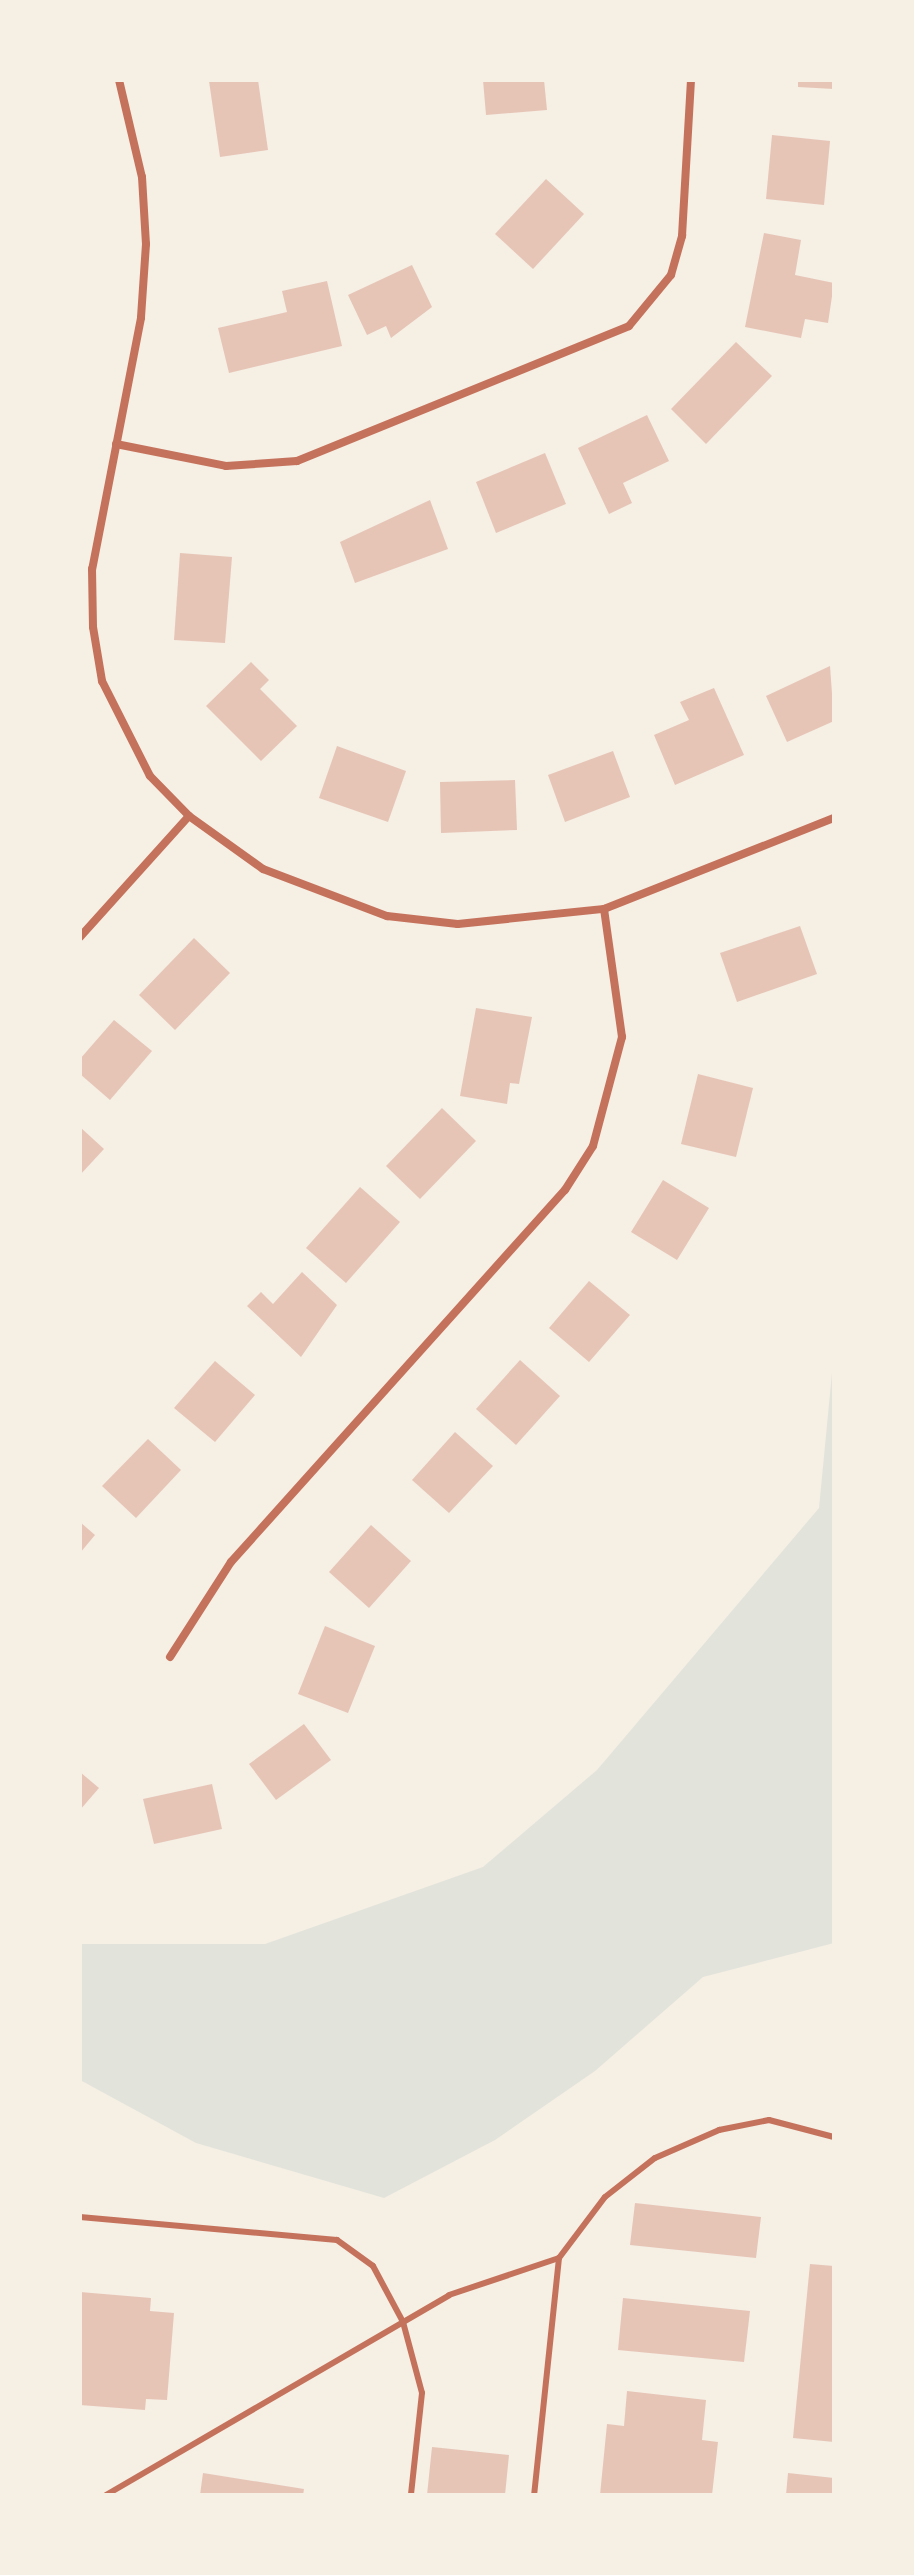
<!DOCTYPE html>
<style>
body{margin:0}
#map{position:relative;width:914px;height:2575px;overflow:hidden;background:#f6efe4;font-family:Commissioner,sans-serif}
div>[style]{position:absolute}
.green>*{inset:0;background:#e2e4dc}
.building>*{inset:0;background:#e6c5b7}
.service>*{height:6px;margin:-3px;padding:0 3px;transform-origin:3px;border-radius:3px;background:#c5725c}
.minor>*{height:8px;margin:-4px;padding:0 4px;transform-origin:4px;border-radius:4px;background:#c5725c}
span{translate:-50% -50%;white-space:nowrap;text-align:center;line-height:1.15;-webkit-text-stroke:7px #f6efe4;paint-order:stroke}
.frame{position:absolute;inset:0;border:82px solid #f6efe4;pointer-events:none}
</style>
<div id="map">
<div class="green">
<i style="clip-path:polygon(834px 1352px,834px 1943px,703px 1977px,595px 2071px,495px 2140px,384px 2198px,196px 2143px,80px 2080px,80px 1944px,265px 1944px,483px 1867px,597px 1770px,819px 1508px)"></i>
</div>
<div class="building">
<i style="clip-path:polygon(258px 80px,268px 150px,220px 157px,209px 81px)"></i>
<i style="clip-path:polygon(483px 80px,544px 80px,547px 110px,486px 115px)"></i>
<i style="clip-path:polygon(798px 80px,834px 80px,834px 89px,798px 87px)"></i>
<i style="clip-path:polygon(772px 135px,830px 141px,824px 205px,766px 199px)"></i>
<i style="clip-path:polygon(546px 179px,584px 214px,533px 269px,495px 234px)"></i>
<i style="clip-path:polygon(764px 233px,801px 240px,795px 275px,834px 283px,828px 323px,805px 319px,801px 338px,745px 327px)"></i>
<i style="clip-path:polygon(412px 265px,432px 307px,391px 338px,386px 326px,367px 335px,348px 295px)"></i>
<i style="clip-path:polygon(327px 281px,342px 346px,229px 373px,218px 328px,287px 312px,282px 291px)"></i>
<i style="clip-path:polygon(736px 342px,772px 376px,706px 444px,671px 409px)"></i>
<i style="clip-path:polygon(647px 415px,669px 461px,623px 483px,632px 503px,609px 514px,578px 448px)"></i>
<i style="clip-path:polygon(545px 453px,566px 504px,496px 533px,476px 482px)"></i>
<i style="clip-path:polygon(430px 500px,448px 549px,355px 583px,340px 542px)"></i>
<i style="clip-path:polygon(180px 553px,232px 557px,225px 643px,174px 640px)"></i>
<i style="clip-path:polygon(251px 662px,269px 680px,260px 689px,297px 726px,261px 761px,206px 706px)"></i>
<i style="clip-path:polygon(830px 666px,834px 721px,787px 742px,766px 696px)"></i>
<i style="clip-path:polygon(714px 688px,744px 755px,675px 785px,654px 735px,689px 720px,680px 702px)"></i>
<i style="clip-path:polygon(337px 746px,406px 771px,388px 822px,319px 798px)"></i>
<i style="clip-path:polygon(613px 751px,630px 797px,565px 822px,548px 775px)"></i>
<i style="clip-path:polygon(515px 780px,517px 830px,441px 833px,440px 782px)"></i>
<i style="clip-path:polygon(800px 926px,817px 974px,737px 1002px,720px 953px)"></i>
<i style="clip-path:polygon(194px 938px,230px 973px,175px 1030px,139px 995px)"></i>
<i style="clip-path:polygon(476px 1008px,532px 1017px,519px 1084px,510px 1083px,507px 1104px,460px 1096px)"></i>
<i style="clip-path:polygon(114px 1020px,152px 1051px,110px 1100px,80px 1074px,80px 1059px)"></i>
<i style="clip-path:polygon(698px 1074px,753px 1088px,736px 1157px,681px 1144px)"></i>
<i style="clip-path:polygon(442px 1108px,476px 1141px,420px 1199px,386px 1166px)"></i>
<i style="clip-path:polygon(80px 1127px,104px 1149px,80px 1175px)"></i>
<i style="clip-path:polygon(663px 1180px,709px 1208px,677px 1260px,631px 1232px)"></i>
<i style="clip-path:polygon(360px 1187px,400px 1222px,346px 1283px,306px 1248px)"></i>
<i style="clip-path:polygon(302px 1272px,337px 1305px,301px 1357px,247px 1306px,261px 1292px,273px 1304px)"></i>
<i style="clip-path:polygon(589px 1281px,630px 1315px,589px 1362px,549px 1328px)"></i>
<i style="clip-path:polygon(520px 1360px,560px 1396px,516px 1445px,476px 1409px)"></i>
<i style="clip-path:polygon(215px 1361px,255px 1395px,215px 1442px,174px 1408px)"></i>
<i style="clip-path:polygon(455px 1432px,493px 1466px,449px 1513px,412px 1480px)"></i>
<i style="clip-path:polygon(148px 1439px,181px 1470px,136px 1518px,102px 1486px)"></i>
<i style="clip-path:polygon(80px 1522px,95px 1535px,80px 1553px)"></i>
<i style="clip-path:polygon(371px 1525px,411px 1561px,369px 1608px,329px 1572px)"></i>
<i style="clip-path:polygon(325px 1626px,375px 1646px,348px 1713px,298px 1694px)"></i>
<i style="clip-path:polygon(304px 1724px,331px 1760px,276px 1800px,249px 1764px)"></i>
<i style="clip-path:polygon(80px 1772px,99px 1788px,80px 1810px)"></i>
<i style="clip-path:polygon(212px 1784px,222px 1829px,154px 1844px,143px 1799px)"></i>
<i style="clip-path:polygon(635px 2203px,761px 2217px,756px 2258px,630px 2245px)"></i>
<i style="clip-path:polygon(810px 2264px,834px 2266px,834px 2442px,793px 2438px)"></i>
<i style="clip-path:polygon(80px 2292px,151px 2298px,150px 2311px,174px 2313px,167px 2400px,146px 2399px,145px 2410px,80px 2405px)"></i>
<i style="clip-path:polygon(623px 2298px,750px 2311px,744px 2362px,618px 2350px)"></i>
<i style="clip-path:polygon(627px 2391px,706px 2400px,702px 2440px,718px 2442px,712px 2495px,600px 2495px,607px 2424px,624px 2426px)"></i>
<i style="clip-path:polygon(432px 2447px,509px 2455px,505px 2495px,427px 2495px)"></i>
<i style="clip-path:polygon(203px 2473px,304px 2489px,303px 2495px,200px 2495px)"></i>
<i style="clip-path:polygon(788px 2473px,834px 2478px,832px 2495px,786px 2495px)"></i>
</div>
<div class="service">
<i style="left:80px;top:2217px;width:258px;rotate:5.1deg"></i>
<i style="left:337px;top:2240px;width:44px;rotate:35.8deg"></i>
<i style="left:373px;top:2266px;width:64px;rotate:61.8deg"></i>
<i style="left:403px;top:2322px;width:73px;rotate:75deg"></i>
<i style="left:422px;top:2393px;width:103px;rotate:96.2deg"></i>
<i style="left:559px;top:2258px;width:76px;rotate:-53deg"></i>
<i style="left:605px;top:2197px;width:63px;rotate:-38deg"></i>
<i style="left:655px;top:2158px;width:70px;rotate:-23.6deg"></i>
<i style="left:719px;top:2130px;width:51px;rotate:-11.3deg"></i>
<i style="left:769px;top:2120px;width:67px;rotate:14.7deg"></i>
<i style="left:106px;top:2495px;width:397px;rotate:-30.2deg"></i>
<i style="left:449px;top:2295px;width:116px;rotate:-18.6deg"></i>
<i style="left:559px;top:2258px;width:238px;rotate:96deg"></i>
</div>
<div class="minor">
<i style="left:119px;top:80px;width:100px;rotate:76.7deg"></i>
<i style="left:142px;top:177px;width:67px;rotate:86.6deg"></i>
<i style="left:146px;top:244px;width:74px;rotate:93.9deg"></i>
<i style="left:141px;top:318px;width:256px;rotate:101deg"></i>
<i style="left:92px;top:569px;width:58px;rotate:89deg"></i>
<i style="left:93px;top:627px;width:55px;rotate:80.5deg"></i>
<i style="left:102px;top:681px;width:106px;rotate:63.2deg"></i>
<i style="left:150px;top:776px;width:56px;rotate:45.7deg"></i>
<i style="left:189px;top:816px;width:91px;rotate:35.6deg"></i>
<i style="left:263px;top:869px;width:133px;rotate:20.8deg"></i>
<i style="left:387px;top:916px;width:71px;rotate:6.4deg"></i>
<i style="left:458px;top:924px;width:147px;rotate:-5.9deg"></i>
<i style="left:604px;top:909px;width:247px;rotate:-21.6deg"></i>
<i style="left:116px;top:444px;width:112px;rotate:11.3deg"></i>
<i style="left:226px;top:466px;width:71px;rotate:-4deg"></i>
<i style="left:297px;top:461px;width:358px;rotate:-22.1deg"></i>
<i style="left:629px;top:326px;width:66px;rotate:-50.5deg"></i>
<i style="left:671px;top:275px;width:41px;rotate:-74.2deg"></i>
<i style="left:682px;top:236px;width:156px;rotate:-86.7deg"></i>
<i style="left:80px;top:937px;width:163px;rotate:-48deg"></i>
<i style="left:170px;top:1657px;width:113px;rotate:-57.3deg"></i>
<i style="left:231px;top:1562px;width:500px;rotate:-48.1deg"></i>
<i style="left:565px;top:1190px;width:52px;rotate:-57.5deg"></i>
<i style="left:593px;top:1146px;width:113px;rotate:-75.1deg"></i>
<i style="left:622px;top:1037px;width:129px;rotate:-98deg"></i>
</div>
<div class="frame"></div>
</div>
